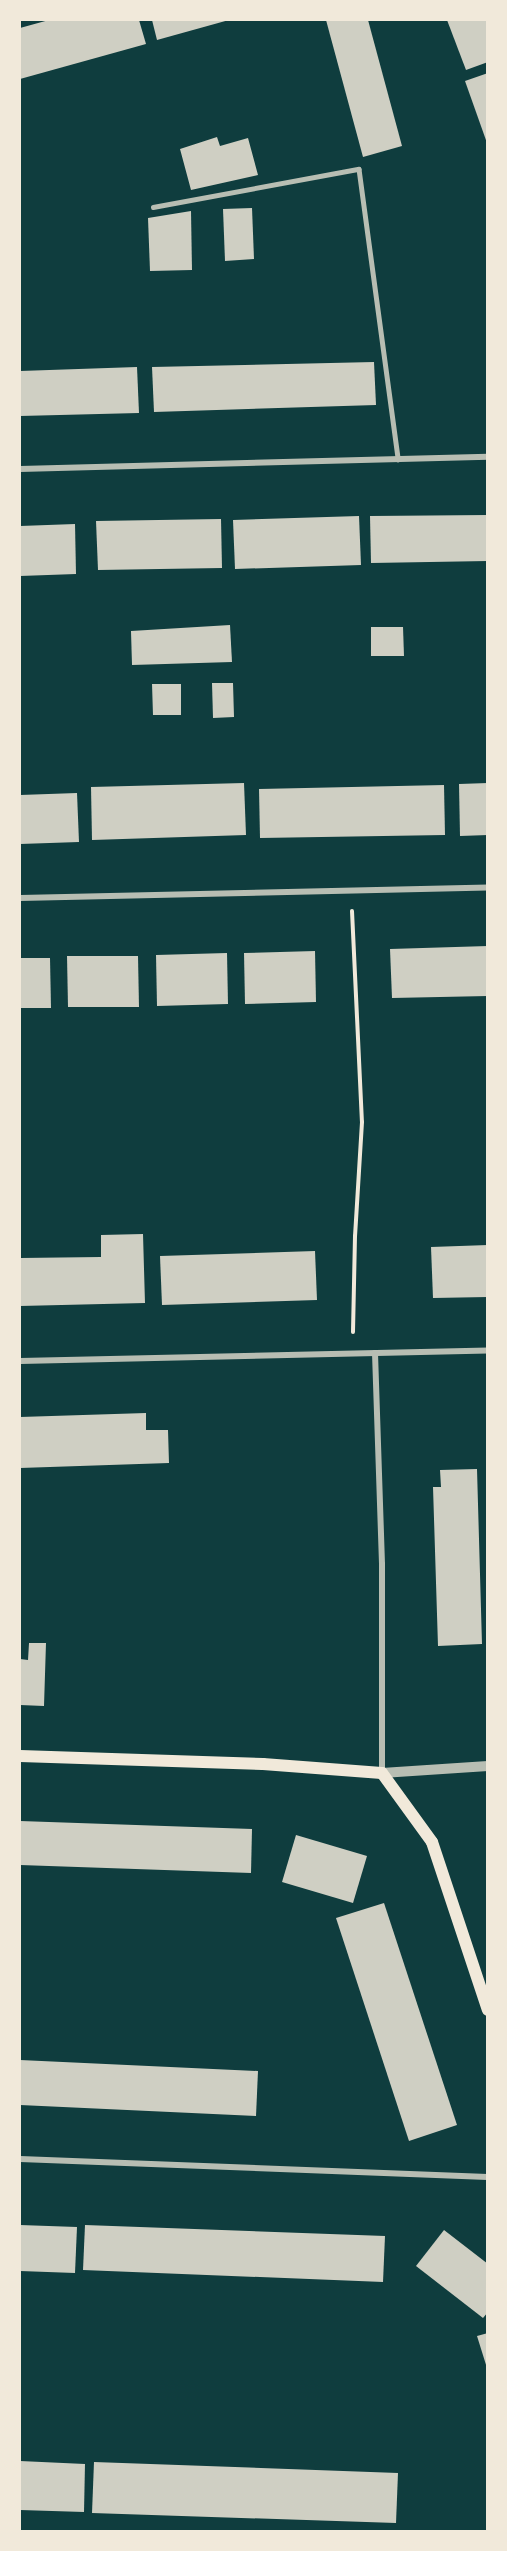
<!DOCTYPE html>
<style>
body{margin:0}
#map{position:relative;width:507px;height:2551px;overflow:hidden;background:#0f3d3e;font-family:"Playfair Display",serif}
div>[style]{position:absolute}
.building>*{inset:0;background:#cfcfc3}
.path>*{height:4px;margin:-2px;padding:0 2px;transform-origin:2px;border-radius:2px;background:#f1e9da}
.service>*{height:4.5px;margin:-2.25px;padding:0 2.25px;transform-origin:2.25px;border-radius:2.25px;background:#b8beb3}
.minor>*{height:6px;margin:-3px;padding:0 3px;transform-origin:3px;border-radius:3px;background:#b8beb3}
.tertiary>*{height:10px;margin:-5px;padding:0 5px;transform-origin:5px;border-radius:5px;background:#b8beb3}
.secondary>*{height:12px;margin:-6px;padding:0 6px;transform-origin:6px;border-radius:6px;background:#f1e9da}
span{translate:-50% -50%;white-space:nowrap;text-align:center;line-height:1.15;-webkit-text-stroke:6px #f1e9da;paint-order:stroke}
.frame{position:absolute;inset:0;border:21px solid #f1e9da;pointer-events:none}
</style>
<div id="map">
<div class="building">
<i style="clip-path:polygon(49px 20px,139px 20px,146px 44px,20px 79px,20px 28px)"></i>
<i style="clip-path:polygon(152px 20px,229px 20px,157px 40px)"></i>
<i style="clip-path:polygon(326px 20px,368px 20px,402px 146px,363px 157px)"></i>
<i style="clip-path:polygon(447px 20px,488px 20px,488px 62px,466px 70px)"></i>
<i style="clip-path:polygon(488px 73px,488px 143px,487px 143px,465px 81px)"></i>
<i style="clip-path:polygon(217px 137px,220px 146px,248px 138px,258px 175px,191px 190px,180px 149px)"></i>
<i style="clip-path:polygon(252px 208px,254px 259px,225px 261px,223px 209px)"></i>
<i style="clip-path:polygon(191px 211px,192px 270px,150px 271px,148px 218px)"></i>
<i style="clip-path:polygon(374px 362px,376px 405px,154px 412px,152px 367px)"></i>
<i style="clip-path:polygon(137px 367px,139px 413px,20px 416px,20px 371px)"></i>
<i style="clip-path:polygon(488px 515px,488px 561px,371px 563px,370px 516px)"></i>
<i style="clip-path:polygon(359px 516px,361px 565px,235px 569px,233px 520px)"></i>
<i style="clip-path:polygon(221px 519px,222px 568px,98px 570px,96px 521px)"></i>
<i style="clip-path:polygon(75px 524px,76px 574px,20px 576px,20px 526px)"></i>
<i style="clip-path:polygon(230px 625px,232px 662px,132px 665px,131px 631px)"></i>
<i style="clip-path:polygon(371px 627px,403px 627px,404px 656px,371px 656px)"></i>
<i style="clip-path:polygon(212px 683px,233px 683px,234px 717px,213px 718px)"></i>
<i style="clip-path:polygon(152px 684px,181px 684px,181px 715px,153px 715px)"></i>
<i style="clip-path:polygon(244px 783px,246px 835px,92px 840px,91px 787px)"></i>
<i style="clip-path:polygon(488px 783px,488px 835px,460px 836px,459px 784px)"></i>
<i style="clip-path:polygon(444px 785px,445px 835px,260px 838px,259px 789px)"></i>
<i style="clip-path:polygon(77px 793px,79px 842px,20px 844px,20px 795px)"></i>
<i style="clip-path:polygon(488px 946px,488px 996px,392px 998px,390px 949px)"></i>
<i style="clip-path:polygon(315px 951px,316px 1002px,245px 1004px,244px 953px)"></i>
<i style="clip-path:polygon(227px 953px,228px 1004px,157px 1006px,156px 955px)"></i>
<i style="clip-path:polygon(67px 956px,138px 956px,139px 1007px,68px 1007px)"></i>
<i style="clip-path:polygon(20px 958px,50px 958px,51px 1008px,20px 1008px)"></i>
<i style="clip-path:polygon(143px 1234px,145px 1303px,20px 1306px,20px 1258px,101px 1257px,101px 1235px)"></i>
<i style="clip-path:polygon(488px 1245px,488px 1297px,433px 1298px,431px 1247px)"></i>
<i style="clip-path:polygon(315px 1251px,317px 1300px,162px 1305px,160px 1256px)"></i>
<i style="clip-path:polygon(146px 1413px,146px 1430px,168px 1430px,169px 1463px,20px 1468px,20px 1417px)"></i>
<i style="clip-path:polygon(477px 1469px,482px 1644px,438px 1646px,433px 1487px,441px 1487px,440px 1470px)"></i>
<i style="clip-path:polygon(29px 1643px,46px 1643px,44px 1706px,20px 1705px,20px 1659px,28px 1660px)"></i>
<i style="clip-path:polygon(20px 1821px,252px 1829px,251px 1873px,20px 1865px)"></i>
<i style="clip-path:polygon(296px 1835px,367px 1856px,353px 1903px,282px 1882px)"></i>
<i style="clip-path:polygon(384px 1903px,457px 2125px,409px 2141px,336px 1918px)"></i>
<i style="clip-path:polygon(20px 2060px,258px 2071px,256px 2116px,20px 2105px)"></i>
<i style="clip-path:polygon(20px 2225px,77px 2227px,75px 2273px,20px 2271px)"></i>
<i style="clip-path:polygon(85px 2225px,385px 2236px,383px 2282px,83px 2270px)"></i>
<i style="clip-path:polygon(444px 2230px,488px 2264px,488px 2312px,483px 2318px,416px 2266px)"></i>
<i style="clip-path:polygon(488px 2333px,488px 2368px,487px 2368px,477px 2336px)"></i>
<i style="clip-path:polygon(20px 2461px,85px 2464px,84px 2512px,20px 2510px)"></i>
<i style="clip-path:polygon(94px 2462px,398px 2473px,396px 2523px,92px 2513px)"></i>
</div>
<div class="path">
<i style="left:352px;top:911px;width:211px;rotate:87.3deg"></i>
<i style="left:362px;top:1122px;width:114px;rotate:93.5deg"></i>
<i style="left:355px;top:1236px;width:96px;rotate:91.2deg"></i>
</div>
<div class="service">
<i style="left:153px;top:207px;width:209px;rotate:-10.5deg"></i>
<i style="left:359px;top:169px;width:293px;rotate:82.3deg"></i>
</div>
<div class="minor">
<i style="left:20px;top:469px;width:468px;rotate:-1.5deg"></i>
<i style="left:20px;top:898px;width:468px;rotate:-1.3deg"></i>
<i style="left:375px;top:1353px;width:211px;rotate:88.1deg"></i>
<i style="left:382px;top:1564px;width:209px;rotate:90deg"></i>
<i style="left:20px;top:1361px;width:468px;rotate:-1.3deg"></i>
<i style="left:20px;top:2159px;width:468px;rotate:2.2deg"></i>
</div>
<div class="tertiary">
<i style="left:382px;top:1773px;width:106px;rotate:-3.8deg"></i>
</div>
<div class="secondary">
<i style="left:20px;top:1756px;width:243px;rotate:1.9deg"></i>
<i style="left:263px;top:1764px;width:119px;rotate:4.3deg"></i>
<i style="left:382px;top:1773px;width:85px;rotate:54.1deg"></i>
<i style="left:432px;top:1842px;width:177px;rotate:71.6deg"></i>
</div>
<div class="frame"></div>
</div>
